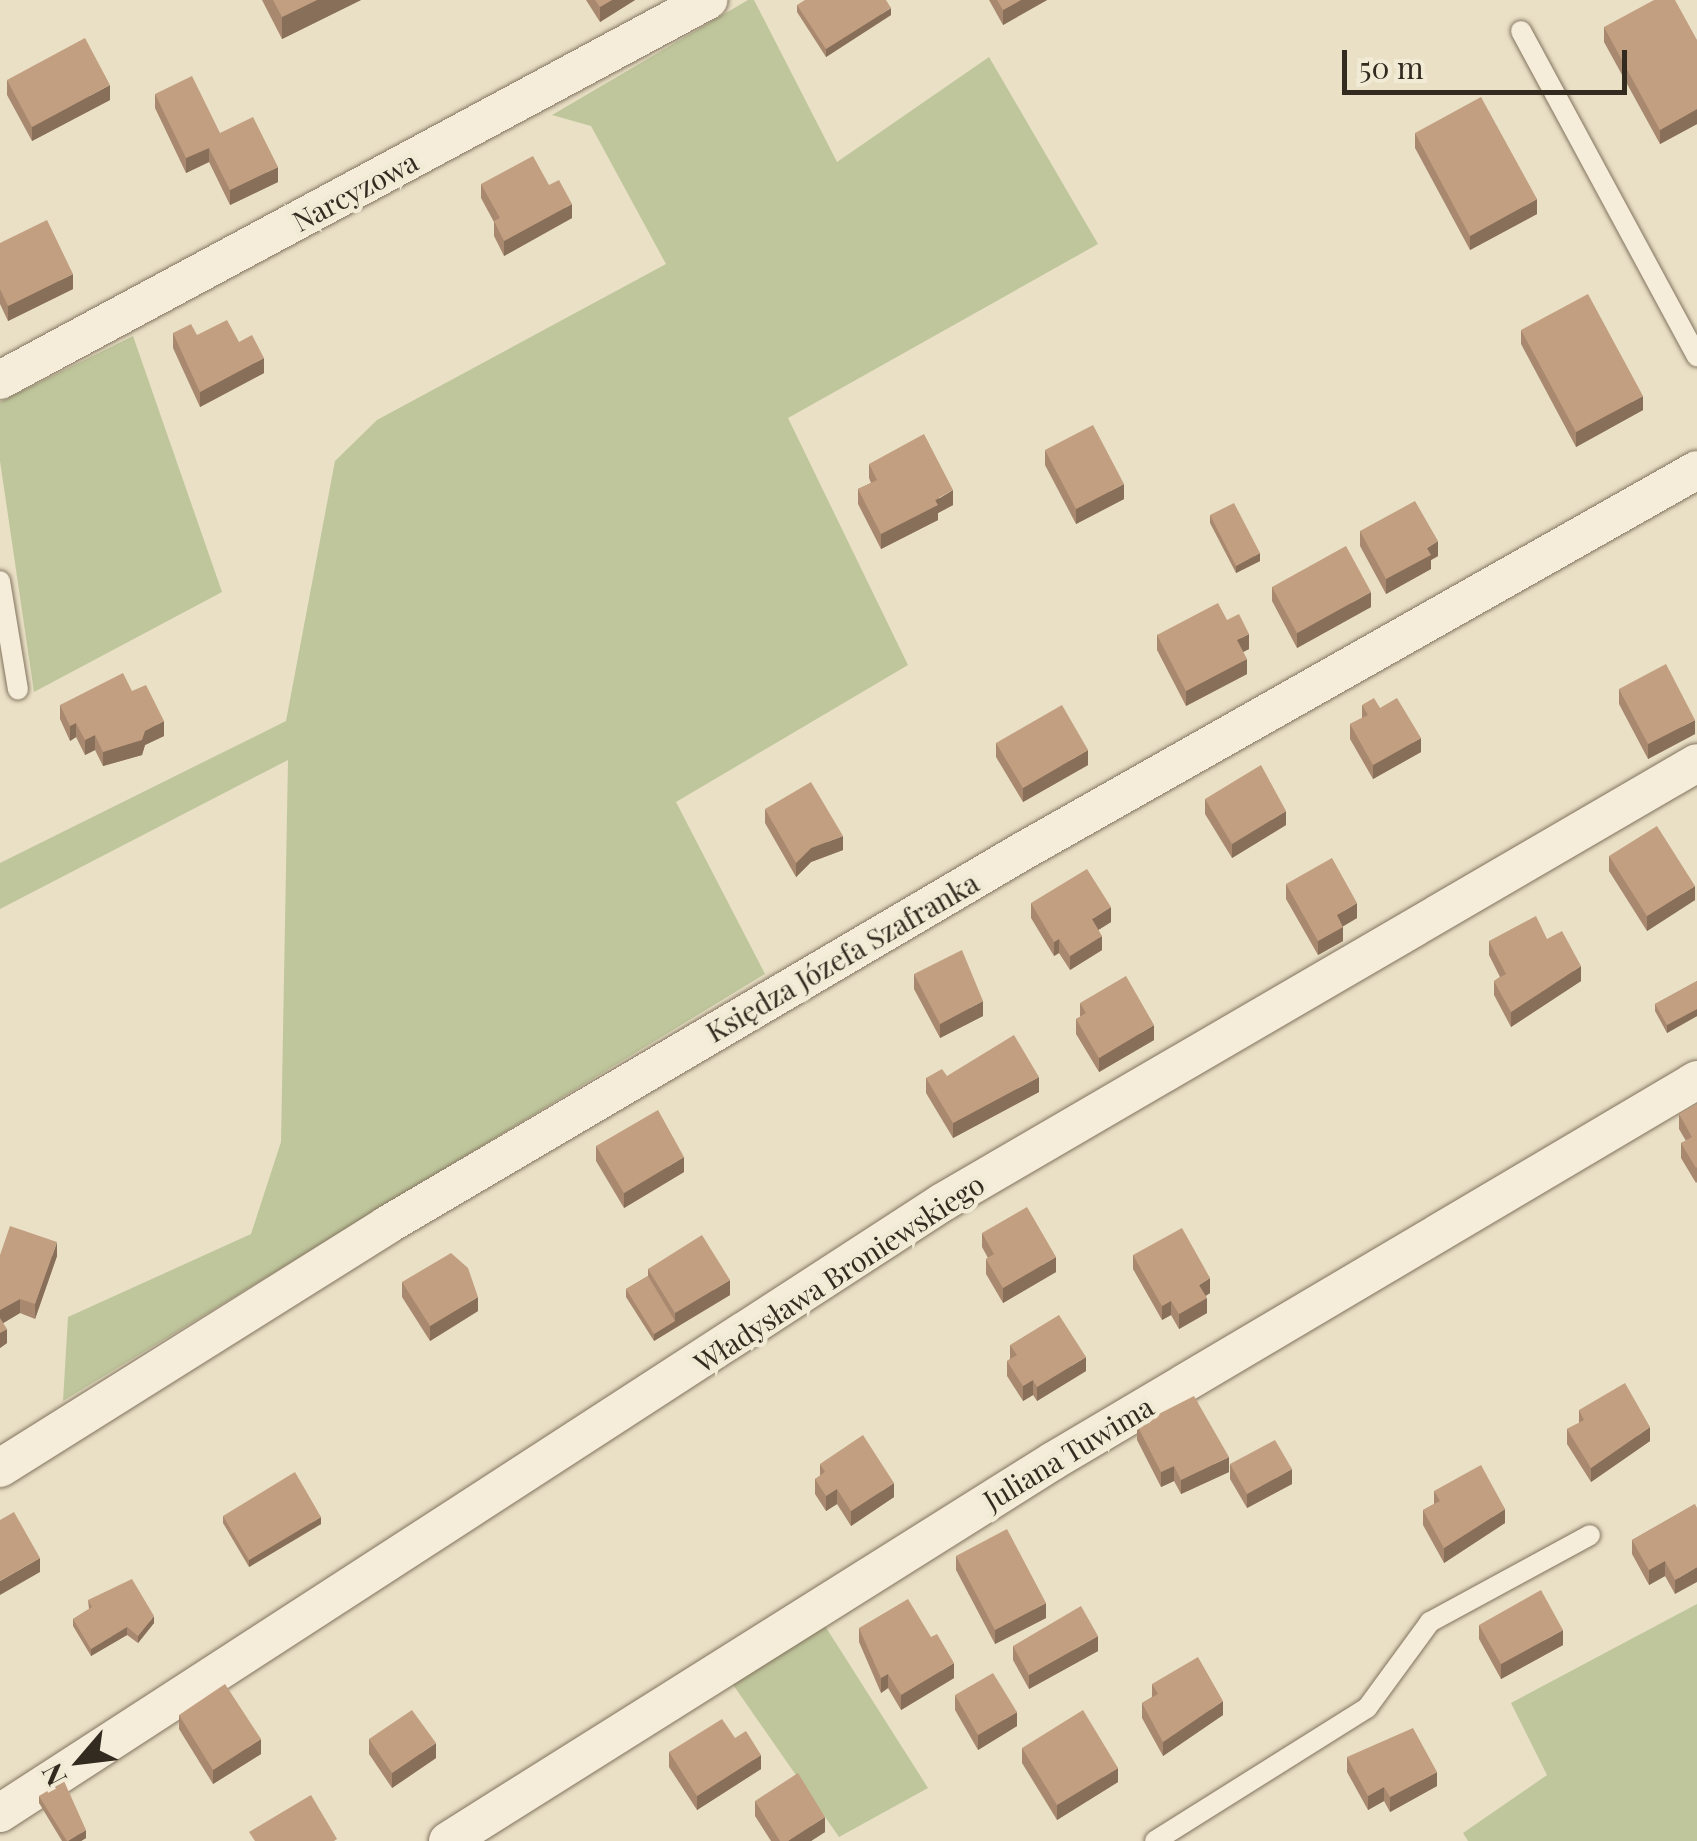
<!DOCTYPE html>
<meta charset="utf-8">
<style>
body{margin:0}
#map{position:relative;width:1697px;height:1841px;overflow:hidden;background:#e9e0c6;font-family:"Playfair Display",serif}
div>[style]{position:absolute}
.green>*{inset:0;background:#bfc69c}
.roads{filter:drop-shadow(0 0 2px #82735e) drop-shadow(0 0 2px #82735e)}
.lane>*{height:20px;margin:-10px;padding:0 10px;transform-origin:10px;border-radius:10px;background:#f5edd9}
.street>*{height:38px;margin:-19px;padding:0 19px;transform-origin:19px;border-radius:19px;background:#f5edd9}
.wall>*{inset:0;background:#a8896f}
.shaded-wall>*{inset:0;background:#886f5a}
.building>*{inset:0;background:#c39f81}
span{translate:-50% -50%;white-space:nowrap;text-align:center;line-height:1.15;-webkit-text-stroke:9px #f1ead5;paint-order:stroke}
.street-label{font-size:28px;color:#342b20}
.north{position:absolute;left:30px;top:1711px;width:100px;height:100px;-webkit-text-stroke:8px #f1ead5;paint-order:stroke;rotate:242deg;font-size:28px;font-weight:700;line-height:40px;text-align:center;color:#342b20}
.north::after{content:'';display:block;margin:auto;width:35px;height:45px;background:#342b20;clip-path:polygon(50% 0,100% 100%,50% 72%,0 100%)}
.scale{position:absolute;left:1342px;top:50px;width:285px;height:45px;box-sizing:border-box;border:5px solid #342b20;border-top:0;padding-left:12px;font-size:30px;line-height:35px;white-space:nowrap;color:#342b20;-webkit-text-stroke:8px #f1ead5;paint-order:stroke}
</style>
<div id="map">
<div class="green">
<i style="clip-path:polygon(748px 0,754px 0,837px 162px,989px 57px,1098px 244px,788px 418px,908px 665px,676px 802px,765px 974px,63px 1401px,68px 1317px,251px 1234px,281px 1142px,288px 760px,0 909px,0 863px,286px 721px,335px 461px,377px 420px,666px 264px,591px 126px,552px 115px)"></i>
<i style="clip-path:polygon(133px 336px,222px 592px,34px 692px,0 461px,0 402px)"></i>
<i style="clip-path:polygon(1697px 1604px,1697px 1841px,1468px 1841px,1463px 1833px,1547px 1775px,1511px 1703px)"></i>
<i style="clip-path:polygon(820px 1618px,928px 1788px,839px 1837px,727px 1676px)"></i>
</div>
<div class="roads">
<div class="lane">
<i style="left:1521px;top:31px;width:370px;rotate:61.6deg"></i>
<i style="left:0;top:581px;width:110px;rotate:80.6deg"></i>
<i style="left:1155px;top:1841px;width:250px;rotate:-32.1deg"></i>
<i style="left:1367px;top:1708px;width:107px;rotate:-53.8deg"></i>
<i style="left:1430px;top:1622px;width:182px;rotate:-28.5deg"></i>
</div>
<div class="street">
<i style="left:0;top:380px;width:804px;rotate:-28.22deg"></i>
<i style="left:0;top:1468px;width:457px;rotate:-32.1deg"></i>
<i style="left:387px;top:1225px;width:738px;rotate:-30.46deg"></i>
<i style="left:1023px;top:851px;width:774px;rotate:-29.48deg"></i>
<i style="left:0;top:1813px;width:1124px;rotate:-32.94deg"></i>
<i style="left:943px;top:1202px;width:872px;rotate:-30.21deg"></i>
<i style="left:448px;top:1841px;width:714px;rotate:-32.13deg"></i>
<i style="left:1053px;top:1461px;width:748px;rotate:-30.61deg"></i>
</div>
</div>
<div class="wall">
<i style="clip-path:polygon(262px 0,361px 0,282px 39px)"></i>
<i style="clip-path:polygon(586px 0,635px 0,600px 22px)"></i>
<i style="clip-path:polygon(989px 0,1047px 0,1003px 25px)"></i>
<i style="clip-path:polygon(797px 5px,891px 15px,826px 57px,797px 12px)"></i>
<i style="clip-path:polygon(1604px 27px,1697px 40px,1697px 124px,1660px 144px,1604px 42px)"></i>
<i style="clip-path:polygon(7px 80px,110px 100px,32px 141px,7px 95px)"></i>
<i style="clip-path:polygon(155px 94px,220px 133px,278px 182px,230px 205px,209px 162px,186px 173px,155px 108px)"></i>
<i style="clip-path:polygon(1415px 133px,1537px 214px,1470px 250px,1415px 148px)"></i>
<i style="clip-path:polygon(481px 184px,549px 185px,572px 218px,504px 256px,494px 236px,494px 222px,481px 198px)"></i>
<i style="clip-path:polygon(0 243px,73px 289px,8px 321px,0 304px)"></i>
<i style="clip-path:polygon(1521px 330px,1643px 410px,1576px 447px,1521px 344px)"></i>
<i style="clip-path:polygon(173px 333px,239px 342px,264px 373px,200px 407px,173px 348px)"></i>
<i style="clip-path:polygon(1045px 450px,1124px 499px,1076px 524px,1045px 465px)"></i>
<i style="clip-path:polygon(869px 464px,953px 505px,938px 513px,938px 520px,881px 549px,858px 504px,858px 489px,871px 483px,869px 478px)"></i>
<i style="clip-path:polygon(1210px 515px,1260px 561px,1236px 573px,1210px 523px)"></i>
<i style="clip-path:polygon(1360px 531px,1438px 556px,1431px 560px,1431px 569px,1386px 594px,1360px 546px)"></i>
<i style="clip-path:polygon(1272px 587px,1371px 607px,1297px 648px,1272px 601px)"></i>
<i style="clip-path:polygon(1227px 620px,1249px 649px,1243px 652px,1247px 674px,1186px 706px,1157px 650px,1157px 635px)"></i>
<i style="clip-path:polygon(1619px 689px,1695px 734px,1648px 759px,1619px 704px)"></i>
<i style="clip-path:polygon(132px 691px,164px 736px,145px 745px,142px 755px,103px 766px,95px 750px,85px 755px,76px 737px,70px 741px,60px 719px,60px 705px)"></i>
<i style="clip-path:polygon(1362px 705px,1380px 708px,1421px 752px,1373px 779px,1350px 739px,1350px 724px,1362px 718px)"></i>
<i style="clip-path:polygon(996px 743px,1088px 765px,1023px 802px,996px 757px)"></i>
<i style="clip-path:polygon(1205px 799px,1286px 825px,1232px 858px,1205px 814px)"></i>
<i style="clip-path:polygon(765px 809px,843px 850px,811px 862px,796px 877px,765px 823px)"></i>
<i style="clip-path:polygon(1609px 856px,1695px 900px,1647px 931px,1609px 871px)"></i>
<i style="clip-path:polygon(1286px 884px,1357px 918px,1343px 926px,1343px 941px,1318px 955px,1286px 899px)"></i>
<i style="clip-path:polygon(1031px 903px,1111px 922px,1098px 930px,1102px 950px,1070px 970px,1059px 953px,1054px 956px,1031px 918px)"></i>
<i style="clip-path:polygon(1547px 939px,1581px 981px,1511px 1027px,1494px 995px,1494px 981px,1500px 977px,1489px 955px,1489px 941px)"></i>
<i style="clip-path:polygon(914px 974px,983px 1016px,940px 1038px,914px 989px)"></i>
<i style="clip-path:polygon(1697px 981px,1697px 1016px,1667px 1033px,1655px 1011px,1655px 1004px)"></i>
<i style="clip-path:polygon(1080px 1003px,1154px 1040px,1099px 1072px,1076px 1034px,1076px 1019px,1080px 1017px)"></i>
<i style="clip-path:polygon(947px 1076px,1039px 1092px,953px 1138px,926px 1093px,926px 1078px)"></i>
<i style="clip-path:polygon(1697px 1104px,1697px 1182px,1696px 1183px,1681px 1158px,1681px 1143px,1686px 1141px,1679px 1129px,1679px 1114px)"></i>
<i style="clip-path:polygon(596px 1146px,684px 1172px,624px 1208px,596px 1161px)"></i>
<i style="clip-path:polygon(982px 1233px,1056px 1272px,1003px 1303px,986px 1274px,986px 1259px,988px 1258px,982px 1247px)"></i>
<i style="clip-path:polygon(0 1255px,57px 1256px,35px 1319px,20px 1313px,3px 1323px,7px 1343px,0 1348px)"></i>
<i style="clip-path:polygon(1133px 1255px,1210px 1293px,1206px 1296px,1207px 1313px,1179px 1329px,1171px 1315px,1162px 1320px,1133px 1269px)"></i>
<i style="clip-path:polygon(648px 1269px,730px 1295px,654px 1341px,626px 1297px,626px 1289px,648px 1276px)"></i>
<i style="clip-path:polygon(402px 1282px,478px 1311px,430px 1341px,402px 1297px)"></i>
<i style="clip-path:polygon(1010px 1345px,1086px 1371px,1037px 1401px,1033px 1395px,1023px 1401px,1007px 1376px,1007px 1361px,1010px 1359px)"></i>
<i style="clip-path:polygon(1579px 1410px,1650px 1441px,1591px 1482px,1567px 1444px,1567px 1429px,1579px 1423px)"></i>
<i style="clip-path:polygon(1137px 1425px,1229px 1472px,1181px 1494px,1174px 1481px,1161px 1487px,1137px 1440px)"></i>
<i style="clip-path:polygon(820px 1464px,894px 1497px,851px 1526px,837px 1504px,826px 1511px,815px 1494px,815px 1479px,820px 1476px)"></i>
<i style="clip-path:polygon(1230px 1464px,1292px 1484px,1247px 1508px,1230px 1479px)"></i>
<i style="clip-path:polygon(1434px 1491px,1505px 1523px,1444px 1563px,1423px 1525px,1423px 1510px,1434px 1504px)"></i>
<i style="clip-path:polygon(1695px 1504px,1675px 1594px,1665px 1576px,1649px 1585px,1632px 1554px,1632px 1540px)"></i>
<i style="clip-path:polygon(223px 1516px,321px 1524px,249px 1567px,223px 1523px)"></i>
<i style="clip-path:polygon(956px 1556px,1046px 1618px,995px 1644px,956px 1570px)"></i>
<i style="clip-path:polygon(88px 1600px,154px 1623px,138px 1643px,127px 1635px,91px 1656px,73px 1626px,73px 1619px,89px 1609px)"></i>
<i style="clip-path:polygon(1479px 1625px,1563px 1645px,1501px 1679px,1479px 1639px)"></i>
<i style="clip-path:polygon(859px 1628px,954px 1678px,901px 1710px,888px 1688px,881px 1693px,859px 1642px)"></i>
<i style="clip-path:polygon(1013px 1646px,1098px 1651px,1029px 1689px,1013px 1660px)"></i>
<i style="clip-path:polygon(1152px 1684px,1223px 1715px,1163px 1756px,1142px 1718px,1142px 1703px,1152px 1697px)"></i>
<i style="clip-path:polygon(955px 1695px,1017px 1726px,978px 1750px,955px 1710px)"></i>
<i style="clip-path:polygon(179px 1715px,261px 1754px,213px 1784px,179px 1729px)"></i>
<i style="clip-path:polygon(735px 1738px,761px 1769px,697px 1810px,669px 1767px,669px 1752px)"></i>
<i style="clip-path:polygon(369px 1739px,436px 1758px,392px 1788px,369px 1754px)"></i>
<i style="clip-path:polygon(1022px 1748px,1118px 1782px,1057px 1820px,1022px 1763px)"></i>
<i style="clip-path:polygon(1347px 1757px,1437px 1786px,1390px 1812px,1384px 1801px,1368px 1810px,1347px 1772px)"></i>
<i style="clip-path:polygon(39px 1796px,86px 1838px,81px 1841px,62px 1841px,39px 1803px)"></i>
<i style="clip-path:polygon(755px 1801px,825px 1832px,811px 1841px,771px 1841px,755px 1816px)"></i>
</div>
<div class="shaded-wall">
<i style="clip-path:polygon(317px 0,361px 0,282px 39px,282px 17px)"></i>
<i style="clip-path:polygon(612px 0,635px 0,600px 22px,600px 7px)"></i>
<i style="clip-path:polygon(1021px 0,1047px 0,1003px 25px,1003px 10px)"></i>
<i style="clip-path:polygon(891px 8px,891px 15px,826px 57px,826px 49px)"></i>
<i style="clip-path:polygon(110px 85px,110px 100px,32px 141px,32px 127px)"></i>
<i style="clip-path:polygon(1697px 109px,1697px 124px,1660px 144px,1660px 130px)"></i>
<i style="clip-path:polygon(209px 148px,209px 162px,186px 173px,186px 158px)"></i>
<i style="clip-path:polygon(278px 167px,278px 182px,230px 205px,230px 190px)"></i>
<i style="clip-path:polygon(1537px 199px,1537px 214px,1470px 250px,1470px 236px)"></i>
<i style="clip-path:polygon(572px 204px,572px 218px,504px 256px,504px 241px)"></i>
<i style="clip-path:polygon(73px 274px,73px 289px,8px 321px,8px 306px)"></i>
<i style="clip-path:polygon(264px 358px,264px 373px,200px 407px,200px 392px)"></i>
<i style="clip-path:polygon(1643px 396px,1643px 410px,1576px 447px,1576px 432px)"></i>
<i style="clip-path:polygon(1124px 484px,1124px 499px,1076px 524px,1076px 509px)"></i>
<i style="clip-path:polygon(953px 490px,953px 505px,938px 513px,938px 520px,881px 549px,881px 534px)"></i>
<i style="clip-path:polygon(1438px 541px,1438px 556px,1431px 560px,1431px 569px,1386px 594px,1386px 579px,1427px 548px)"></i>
<i style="clip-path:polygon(1260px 553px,1260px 561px,1236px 573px,1236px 566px)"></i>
<i style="clip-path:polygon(1371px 592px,1371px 607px,1297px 648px,1297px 633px)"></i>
<i style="clip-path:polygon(1249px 634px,1249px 649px,1237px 655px,1237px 640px)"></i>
<i style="clip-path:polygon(1247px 659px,1247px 674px,1186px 706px,1186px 691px)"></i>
<i style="clip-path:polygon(1695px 720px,1695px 734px,1648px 759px,1648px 744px)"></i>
<i style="clip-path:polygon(164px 721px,164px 736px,145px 745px,142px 755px,103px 766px,103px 752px)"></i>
<i style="clip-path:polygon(76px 723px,76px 737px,70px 741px,70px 726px)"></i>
<i style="clip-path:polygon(95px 735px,95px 750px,85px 755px,85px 740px)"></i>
<i style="clip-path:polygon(1421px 738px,1421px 752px,1373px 779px,1373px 765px)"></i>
<i style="clip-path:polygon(1088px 750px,1088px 765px,1023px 802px,1023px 788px)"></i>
<i style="clip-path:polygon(1286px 811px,1286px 825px,1232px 858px,1232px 844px)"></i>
<i style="clip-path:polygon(843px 836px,843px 850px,811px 862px,796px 877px,796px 863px,811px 848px)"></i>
<i style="clip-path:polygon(1695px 886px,1695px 900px,1647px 931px,1647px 916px)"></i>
<i style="clip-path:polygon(1357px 903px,1357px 918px,1337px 930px,1337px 915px)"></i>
<i style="clip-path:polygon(1111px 907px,1111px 922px,1092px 934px,1092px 919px)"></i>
<i style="clip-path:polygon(1343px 927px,1343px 941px,1318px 955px,1318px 941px)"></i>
<i style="clip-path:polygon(1102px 936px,1102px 950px,1070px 970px,1070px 956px)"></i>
<i style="clip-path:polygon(1059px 939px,1059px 953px,1054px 956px,1054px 942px)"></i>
<i style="clip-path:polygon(1581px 966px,1581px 981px,1511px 1027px,1511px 1012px)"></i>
<i style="clip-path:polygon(983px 1001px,983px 1016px,940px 1038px,940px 1024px)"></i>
<i style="clip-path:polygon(1697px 1009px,1697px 1016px,1667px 1033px,1667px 1025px)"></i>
<i style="clip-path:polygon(1154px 1025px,1154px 1040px,1099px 1072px,1099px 1058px)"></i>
<i style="clip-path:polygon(1039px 1077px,1039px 1092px,953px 1138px,953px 1123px)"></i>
<i style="clip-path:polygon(684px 1157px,684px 1172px,624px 1208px,624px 1193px)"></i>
<i style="clip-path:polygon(57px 1242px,57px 1256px,35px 1319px,35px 1304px)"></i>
<i style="clip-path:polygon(1056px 1257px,1056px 1272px,1003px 1303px,1003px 1288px)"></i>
<i style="clip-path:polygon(1210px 1278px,1210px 1293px,1199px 1299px,1199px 1285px)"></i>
<i style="clip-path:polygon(730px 1280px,730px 1295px,675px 1328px,675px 1313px)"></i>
<i style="clip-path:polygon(478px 1297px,478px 1311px,430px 1341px,430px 1326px)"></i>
<i style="clip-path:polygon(1207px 1298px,1207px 1313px,1179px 1329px,1179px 1314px)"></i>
<i style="clip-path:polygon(20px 1299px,20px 1313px,0 1325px,0 1310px)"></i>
<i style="clip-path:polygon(1171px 1301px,1171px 1315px,1162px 1320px,1162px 1306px)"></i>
<i style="clip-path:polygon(675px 1321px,675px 1328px,654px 1341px,654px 1334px)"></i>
<i style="clip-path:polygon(7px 1329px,7px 1343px,0 1348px,0 1333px)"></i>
<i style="clip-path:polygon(1086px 1357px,1086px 1371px,1037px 1401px,1037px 1387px)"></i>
<i style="clip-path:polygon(1033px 1380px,1033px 1395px,1023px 1401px,1023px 1386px)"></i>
<i style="clip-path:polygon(1650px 1427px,1650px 1441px,1591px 1482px,1591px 1468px)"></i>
<i style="clip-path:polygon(1229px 1457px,1229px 1472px,1181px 1494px,1181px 1480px)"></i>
<i style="clip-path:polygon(1174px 1466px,1174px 1481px,1161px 1487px,1161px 1472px)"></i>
<i style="clip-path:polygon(1292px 1469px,1292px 1484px,1247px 1508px,1247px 1494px)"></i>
<i style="clip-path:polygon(894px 1483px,894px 1497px,851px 1526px,851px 1511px)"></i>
<i style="clip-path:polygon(837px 1489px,837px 1504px,826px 1511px,826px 1496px)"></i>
<i style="clip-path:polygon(1505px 1509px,1505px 1523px,1444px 1563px,1444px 1548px)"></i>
<i style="clip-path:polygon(321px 1517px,321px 1524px,249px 1567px,249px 1560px)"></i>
<i style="clip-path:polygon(40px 1558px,40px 1572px,0 1595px,0 1581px)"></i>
<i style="clip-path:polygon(1665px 1561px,1665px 1576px,1649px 1585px,1649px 1570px)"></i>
<i style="clip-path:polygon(1697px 1567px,1697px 1582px,1675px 1594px,1675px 1580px)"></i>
<i style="clip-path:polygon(1046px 1603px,1046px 1618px,995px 1644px,995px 1630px)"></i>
<i style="clip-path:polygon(154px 1616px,154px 1623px,138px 1643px,138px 1636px)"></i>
<i style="clip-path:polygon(127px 1627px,127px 1635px,91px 1656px,91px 1649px)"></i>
<i style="clip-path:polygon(1563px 1630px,1563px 1645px,1501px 1679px,1501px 1664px)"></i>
<i style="clip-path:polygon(1098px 1636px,1098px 1651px,1029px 1689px,1029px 1675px)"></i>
<i style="clip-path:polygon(954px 1663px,954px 1678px,901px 1710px,901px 1695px)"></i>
<i style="clip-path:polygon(888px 1674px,888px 1688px,881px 1693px,881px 1678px)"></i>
<i style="clip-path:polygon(1223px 1701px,1223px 1715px,1163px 1756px,1163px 1742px)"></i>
<i style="clip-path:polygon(1017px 1712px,1017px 1726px,978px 1750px,978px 1735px)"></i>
<i style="clip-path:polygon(261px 1739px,261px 1754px,213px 1784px,213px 1770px)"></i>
<i style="clip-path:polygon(436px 1743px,436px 1758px,392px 1788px,392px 1773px)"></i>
<i style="clip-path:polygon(761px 1755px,761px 1769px,697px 1810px,697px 1796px)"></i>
<i style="clip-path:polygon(1118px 1768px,1118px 1782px,1057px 1820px,1057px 1805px)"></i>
<i style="clip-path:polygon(1437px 1772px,1437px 1786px,1390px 1812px,1390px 1797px)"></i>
<i style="clip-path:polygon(1384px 1787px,1384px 1801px,1368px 1810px,1368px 1796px)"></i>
<i style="clip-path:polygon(825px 1817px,825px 1832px,811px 1841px,788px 1841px)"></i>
<i style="clip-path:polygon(86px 1830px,86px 1838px,81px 1841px,68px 1841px)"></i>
</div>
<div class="building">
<i style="clip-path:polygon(273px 0,317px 0,282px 17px)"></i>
<i style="clip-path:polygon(595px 0,612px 0,600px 7px)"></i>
<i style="clip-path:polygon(805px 0,886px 0,891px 8px,826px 49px,797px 5px)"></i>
<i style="clip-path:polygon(997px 0,1021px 0,1003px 10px)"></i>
<i style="clip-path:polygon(1654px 0,1675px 0,1697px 40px,1697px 109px,1660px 130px,1604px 27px)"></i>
<i style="clip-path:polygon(85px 38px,110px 85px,32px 127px,7px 80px)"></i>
<i style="clip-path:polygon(192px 76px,220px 133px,253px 117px,278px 167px,230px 190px,209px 148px,186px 158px,155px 94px)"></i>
<i style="clip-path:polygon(1481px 97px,1537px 199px,1470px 236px,1415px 133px)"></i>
<i style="clip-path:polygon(533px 156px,549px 185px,559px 180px,572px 204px,504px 241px,494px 221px,500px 218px,481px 184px)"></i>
<i style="clip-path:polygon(47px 220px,73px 274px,8px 306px,0 289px,0 243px)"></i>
<i style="clip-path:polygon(1588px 294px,1643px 396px,1576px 432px,1521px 330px)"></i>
<i style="clip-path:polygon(227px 320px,239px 342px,252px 335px,264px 358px,200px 392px,173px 333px,191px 324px,197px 335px)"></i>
<i style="clip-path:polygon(1093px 425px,1124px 484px,1076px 509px,1045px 450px)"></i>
<i style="clip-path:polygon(924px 434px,953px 490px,935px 500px,938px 505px,881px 534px,858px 489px,877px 480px,869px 464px)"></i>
<i style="clip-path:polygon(1415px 501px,1438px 541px,1427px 548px,1431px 555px,1386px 579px,1360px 531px)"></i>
<i style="clip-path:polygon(1234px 503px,1260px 553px,1236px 566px,1210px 515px)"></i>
<i style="clip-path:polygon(1346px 546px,1371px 592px,1297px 633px,1272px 587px)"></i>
<i style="clip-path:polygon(1218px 603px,1227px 620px,1239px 614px,1249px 634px,1237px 640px,1247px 659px,1186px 691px,1157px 635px)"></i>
<i style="clip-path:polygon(1666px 664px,1695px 720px,1648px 744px,1619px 689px)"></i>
<i style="clip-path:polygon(123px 673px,132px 691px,146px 685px,164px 721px,145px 731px,142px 740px,103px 752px,95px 735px,85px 740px,76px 723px,70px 726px,60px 705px)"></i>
<i style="clip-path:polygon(1374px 698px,1380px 708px,1397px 698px,1421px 738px,1373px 765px,1350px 724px,1368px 715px,1362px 705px)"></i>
<i style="clip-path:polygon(1062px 705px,1088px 750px,1023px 788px,996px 743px)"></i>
<i style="clip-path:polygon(1261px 765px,1286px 811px,1232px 844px,1205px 799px)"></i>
<i style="clip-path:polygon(811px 782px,843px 836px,811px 848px,796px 863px,765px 809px)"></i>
<i style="clip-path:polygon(1657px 826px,1695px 886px,1647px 916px,1609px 856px)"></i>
<i style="clip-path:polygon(1332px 858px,1357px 903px,1337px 915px,1343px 927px,1318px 941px,1286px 884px)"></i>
<i style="clip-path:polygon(1087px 869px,1111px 907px,1092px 919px,1102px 936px,1070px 956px,1059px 939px,1054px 942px,1031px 903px)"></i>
<i style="clip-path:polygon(1536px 916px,1547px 939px,1562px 931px,1581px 966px,1511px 1012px,1494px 981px,1506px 974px,1489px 941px)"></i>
<i style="clip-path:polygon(962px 950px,983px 1001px,940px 1024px,914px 974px)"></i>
<i style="clip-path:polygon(1126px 976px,1154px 1025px,1099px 1058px,1076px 1019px,1086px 1013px,1080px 1003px)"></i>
<i style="clip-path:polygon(1697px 981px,1697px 1009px,1667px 1025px,1655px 1004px)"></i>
<i style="clip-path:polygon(1014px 1035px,1039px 1077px,953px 1123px,926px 1078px,942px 1069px,947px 1076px)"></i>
<i style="clip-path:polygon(1697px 1104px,1697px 1167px,1696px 1168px,1681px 1143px,1692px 1137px,1679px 1114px)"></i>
<i style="clip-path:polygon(658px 1110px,684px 1157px,624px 1193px,596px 1146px)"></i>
<i style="clip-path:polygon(1027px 1207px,1056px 1257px,1003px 1288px,986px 1259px,994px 1254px,982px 1233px)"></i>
<i style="clip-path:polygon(10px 1226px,57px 1242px,35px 1304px,20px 1299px,0 1310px,0 1255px)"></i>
<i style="clip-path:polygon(1182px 1228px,1210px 1278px,1199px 1285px,1207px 1298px,1179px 1314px,1171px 1301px,1162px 1306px,1133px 1255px)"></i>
<i style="clip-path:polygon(702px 1235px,730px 1280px,675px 1313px,648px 1269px)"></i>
<i style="clip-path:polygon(451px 1253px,468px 1268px,478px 1297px,430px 1326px,402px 1282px)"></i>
<i style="clip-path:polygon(648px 1276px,675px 1321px,654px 1334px,626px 1289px)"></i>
<i style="clip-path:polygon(1059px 1315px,1086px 1357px,1037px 1387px,1033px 1380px,1023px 1386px,1007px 1361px,1017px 1355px,1010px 1345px)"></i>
<i style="clip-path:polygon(0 1318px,7px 1329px,0 1333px)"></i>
<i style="clip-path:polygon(1625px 1383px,1650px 1427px,1591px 1468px,1567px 1429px,1584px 1420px,1579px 1410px)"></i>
<i style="clip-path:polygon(1194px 1396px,1229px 1457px,1181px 1480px,1174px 1466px,1161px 1472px,1137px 1425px)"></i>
<i style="clip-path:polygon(863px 1435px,894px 1483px,851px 1511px,837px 1489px,826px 1496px,815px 1479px,825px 1472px,820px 1464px)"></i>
<i style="clip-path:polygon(1275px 1440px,1292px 1469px,1247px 1494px,1230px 1464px)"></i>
<i style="clip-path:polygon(1481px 1465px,1505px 1509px,1444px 1548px,1423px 1510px,1440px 1501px,1434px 1491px)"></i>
<i style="clip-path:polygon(295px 1472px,321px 1517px,249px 1560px,223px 1516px)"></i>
<i style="clip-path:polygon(1695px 1504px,1697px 1508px,1697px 1567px,1675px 1580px,1665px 1561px,1649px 1570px,1632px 1540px)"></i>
<i style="clip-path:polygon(14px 1512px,40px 1558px,0 1581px,0 1520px)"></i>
<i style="clip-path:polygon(1007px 1529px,1046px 1603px,995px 1630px,956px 1556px)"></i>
<i style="clip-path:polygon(132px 1579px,154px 1616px,138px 1636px,127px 1627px,91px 1649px,73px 1619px,92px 1607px,88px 1600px)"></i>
<i style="clip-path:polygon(1541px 1590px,1563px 1630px,1501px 1664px,1479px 1625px)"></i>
<i style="clip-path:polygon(908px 1599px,931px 1637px,937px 1634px,954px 1663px,901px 1695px,888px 1674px,881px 1678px,859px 1628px)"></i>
<i style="clip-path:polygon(1081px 1606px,1098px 1636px,1029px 1675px,1013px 1646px)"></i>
<i style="clip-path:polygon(1198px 1657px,1223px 1701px,1163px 1742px,1142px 1703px,1158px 1694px,1152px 1684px)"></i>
<i style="clip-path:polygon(993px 1673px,1017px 1712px,978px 1735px,955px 1695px)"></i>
<i style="clip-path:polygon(225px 1684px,261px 1739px,213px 1770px,179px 1715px)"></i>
<i style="clip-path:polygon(412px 1710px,436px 1743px,392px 1773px,369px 1739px)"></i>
<i style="clip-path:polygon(1083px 1710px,1118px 1768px,1057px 1805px,1022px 1748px)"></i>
<i style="clip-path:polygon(722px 1719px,735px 1738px,746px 1731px,761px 1755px,697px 1796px,669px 1752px)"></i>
<i style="clip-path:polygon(1413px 1728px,1437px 1772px,1390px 1797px,1384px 1787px,1368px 1796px,1347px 1757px)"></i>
<i style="clip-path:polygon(798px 1773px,825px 1817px,788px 1841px,780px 1841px,755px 1801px)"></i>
<i style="clip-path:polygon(64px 1781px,86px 1830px,68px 1841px,67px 1841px,39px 1796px)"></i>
<i style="clip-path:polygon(311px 1795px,337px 1839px,334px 1841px,255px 1841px,249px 1832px)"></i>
</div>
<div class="street-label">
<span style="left:355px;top:191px;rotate:-28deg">Narcyzowa</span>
<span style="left:842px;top:957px;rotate:-30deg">Księdza Józefa Szafranka</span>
<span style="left:839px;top:1273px;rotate:-33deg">Władysława Broniewskiego</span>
<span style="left:1068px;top:1453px;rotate:-31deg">Juliana Tuwima</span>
</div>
<div class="north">N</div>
<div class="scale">50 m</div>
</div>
